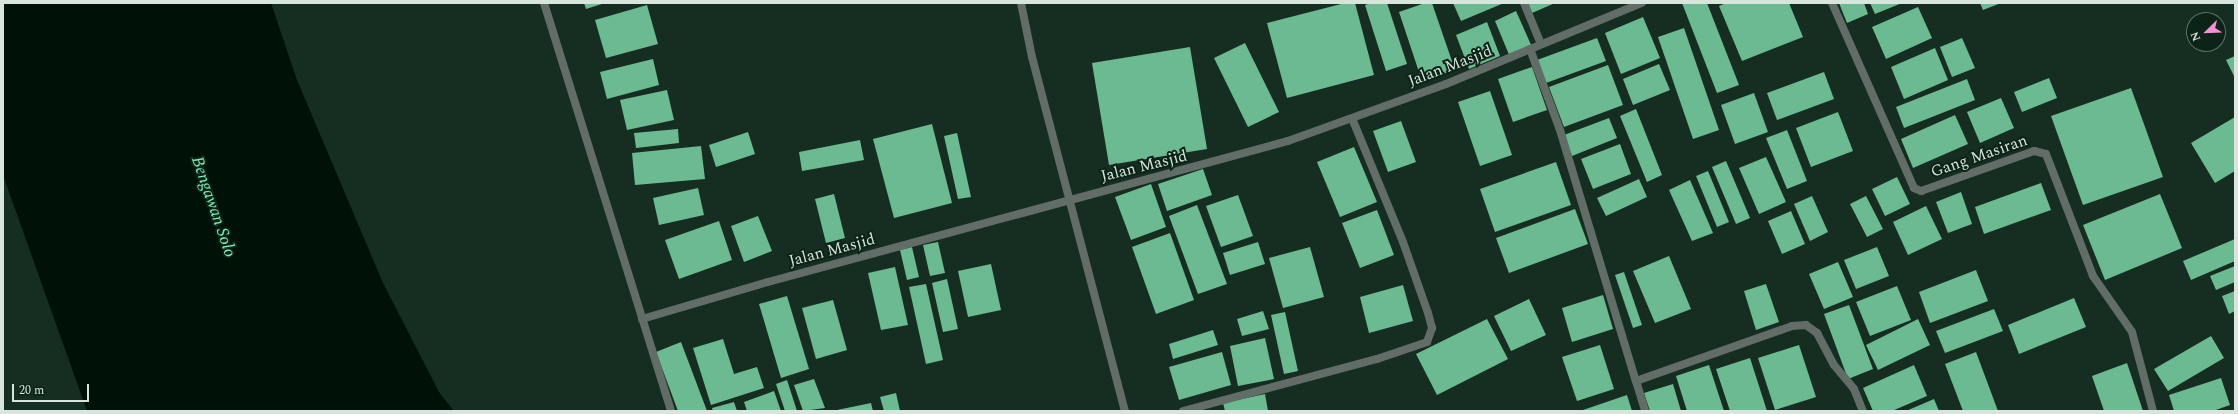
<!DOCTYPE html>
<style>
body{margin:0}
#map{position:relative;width:2238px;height:414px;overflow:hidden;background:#162e21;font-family:Spectral,serif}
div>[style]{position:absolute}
.water>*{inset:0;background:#001107}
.building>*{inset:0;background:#6cba91}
.minor>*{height:8px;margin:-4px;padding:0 4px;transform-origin:4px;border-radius:4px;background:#616d66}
span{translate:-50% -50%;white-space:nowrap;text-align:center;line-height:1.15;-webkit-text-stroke:4px #0c2418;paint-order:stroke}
.street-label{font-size:16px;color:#d7e5dc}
.water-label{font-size:17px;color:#81edb5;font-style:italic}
.frame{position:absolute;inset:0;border:4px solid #d7e5dc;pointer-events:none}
.north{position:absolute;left:2186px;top:12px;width:40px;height:40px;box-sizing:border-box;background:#0c2418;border:1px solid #5d7166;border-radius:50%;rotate:247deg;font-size:11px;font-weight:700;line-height:16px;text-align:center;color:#d7e5dc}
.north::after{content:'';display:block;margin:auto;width:14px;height:18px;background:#f391d5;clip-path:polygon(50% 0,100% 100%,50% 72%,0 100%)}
.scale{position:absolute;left:12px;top:384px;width:77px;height:18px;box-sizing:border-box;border:2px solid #d7e5dc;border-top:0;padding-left:5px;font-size:12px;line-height:14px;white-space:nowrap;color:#d7e5dc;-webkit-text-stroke:3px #0c2418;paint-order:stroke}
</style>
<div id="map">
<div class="water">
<i style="clip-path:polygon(3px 3px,271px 3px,297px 80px,383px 283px,439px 392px,454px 411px,87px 411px,3px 175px)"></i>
</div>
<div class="building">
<i style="clip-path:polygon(584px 3px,605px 3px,586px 9px)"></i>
<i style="clip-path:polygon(1345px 3px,1355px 3px,1374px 75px,1287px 98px,1267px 23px)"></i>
<i style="clip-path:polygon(1371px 3px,1387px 3px,1407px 64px,1386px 71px,1365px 5px)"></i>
<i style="clip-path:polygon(1425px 3px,1432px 3px,1455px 70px,1422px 81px,1399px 12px)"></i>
<i style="clip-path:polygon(1453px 3px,1504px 3px,1461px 21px)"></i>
<i style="clip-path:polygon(1528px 3px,1555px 3px,1532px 13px)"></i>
<i style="clip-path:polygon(1682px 3px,1707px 3px,1739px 85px,1717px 93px)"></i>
<i style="clip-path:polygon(1726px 3px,1789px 3px,1803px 37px,1742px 61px,1719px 6px)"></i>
<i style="clip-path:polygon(1839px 3px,1864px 3px,1868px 14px,1847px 23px)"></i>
<i style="clip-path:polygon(1870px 3px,1902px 3px,1875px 14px)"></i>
<i style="clip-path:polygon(1980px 3px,2001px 3px,1983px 10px)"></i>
<i style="clip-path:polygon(647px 5px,658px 44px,606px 58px,595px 20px)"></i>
<i style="clip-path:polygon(1918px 7px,1932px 38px,1886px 59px,1872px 27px)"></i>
<i style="clip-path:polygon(1516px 11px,1532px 47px,1510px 57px,1495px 21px)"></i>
<i style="clip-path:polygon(1643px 17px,1660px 58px,1621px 74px,1605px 33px)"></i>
<i style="clip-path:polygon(1487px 22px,1500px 56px,1469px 69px,1456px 35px)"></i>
<i style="clip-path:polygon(1684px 28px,1719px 130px,1693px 139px,1658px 37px)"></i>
<i style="clip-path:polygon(1597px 38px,1606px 61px,1546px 83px,1537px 60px)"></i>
<i style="clip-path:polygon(1962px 38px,1975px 68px,1952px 77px,1940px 47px)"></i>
<i style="clip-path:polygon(1245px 43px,1279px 112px,1248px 127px,1214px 58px)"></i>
<i style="clip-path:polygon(1190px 47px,1207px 149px,1109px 165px,1092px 63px)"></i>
<i style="clip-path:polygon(1935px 48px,1948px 80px,1904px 99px,1891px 67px)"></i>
<i style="clip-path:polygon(2235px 56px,2235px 78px,2226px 60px)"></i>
<i style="clip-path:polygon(653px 59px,659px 85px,607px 99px,600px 72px)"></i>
<i style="clip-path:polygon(1659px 64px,1670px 90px,1633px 105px,1623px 79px)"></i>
<i style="clip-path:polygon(1608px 65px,1623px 105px,1564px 127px,1549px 87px)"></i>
<i style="clip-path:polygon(1532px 67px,1547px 110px,1513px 122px,1498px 79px)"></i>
<i style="clip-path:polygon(1824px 72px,1834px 99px,1777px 120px,1767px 93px)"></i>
<i style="clip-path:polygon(2049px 78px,2057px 98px,2022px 112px,2014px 92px)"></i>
<i style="clip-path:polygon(1967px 79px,1975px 100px,1904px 128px,1896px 107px)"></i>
<i style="clip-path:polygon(2131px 88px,2163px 177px,2083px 205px,2051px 116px)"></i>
<i style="clip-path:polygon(667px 90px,674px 120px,627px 130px,620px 100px)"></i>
<i style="clip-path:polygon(1490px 91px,1512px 155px,1480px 166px,1458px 102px)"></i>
<i style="clip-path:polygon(1754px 93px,1768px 132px,1735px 144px,1721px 105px)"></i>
<i style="clip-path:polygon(2001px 98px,2014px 128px,1980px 143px,1967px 112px)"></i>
<i style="clip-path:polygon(1636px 109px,1662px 175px,1647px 182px,1620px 116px)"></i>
<i style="clip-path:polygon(1838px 112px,1853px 151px,1811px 167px,1796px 128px)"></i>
<i style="clip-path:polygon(1955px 115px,1968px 144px,1913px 168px,1901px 139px)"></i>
<i style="clip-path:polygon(2235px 117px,2235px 171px,2215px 183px,2191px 143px)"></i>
<i style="clip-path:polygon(1609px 118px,1617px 138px,1572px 156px,1564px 135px)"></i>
<i style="clip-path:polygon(1401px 121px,1416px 162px,1388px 172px,1373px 131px)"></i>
<i style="clip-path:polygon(932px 124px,952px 203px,894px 218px,873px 139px)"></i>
<i style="clip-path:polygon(678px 129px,679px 143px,636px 148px,634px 133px)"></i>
<i style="clip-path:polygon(1787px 130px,1807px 181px,1787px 189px,1766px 138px)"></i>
<i style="clip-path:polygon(748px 132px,755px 154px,716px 167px,709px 145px)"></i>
<i style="clip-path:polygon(957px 133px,971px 197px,958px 199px,944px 136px)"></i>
<i style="clip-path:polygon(860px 140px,864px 160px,802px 171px,799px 152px)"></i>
<i style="clip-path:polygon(1620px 144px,1631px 174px,1593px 189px,1581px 159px)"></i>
<i style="clip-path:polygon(701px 146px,705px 179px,635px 185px,632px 153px)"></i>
<i style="clip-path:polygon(1354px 147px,1377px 202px,1340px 217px,1317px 162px)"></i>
<i style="clip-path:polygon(1766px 157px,1786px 202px,1759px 214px,1739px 168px)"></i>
<i style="clip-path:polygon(1726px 161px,1750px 218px,1736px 224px,1712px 167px)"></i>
<i style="clip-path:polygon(1556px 162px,1571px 205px,1495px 232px,1480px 189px)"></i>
<i style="clip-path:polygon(1203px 169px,1212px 195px,1167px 211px,1158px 184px)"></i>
<i style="clip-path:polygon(1708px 171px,1729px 222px,1717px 227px,1696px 176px)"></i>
<i style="clip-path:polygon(1897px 177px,1910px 204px,1885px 216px,1872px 189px)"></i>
<i style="clip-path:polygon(1639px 179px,1647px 197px,1606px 216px,1597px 198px)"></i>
<i style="clip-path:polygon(1690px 180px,1713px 233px,1692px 241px,1669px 190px)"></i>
<i style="clip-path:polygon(2041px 183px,2051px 210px,1984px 234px,1975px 207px)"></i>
<i style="clip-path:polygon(1151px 184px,1166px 227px,1131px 240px,1115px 197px)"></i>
<i style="clip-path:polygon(698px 188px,704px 215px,659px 225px,653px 198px)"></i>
<i style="clip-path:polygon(1961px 192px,1972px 224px,1948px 233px,1936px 202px)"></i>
<i style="clip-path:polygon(834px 194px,845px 238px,826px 243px,815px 199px)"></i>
<i style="clip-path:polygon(2160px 194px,2182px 248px,2105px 280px,2083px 225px)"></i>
<i style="clip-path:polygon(1238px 195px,1253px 236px,1221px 247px,1206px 206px)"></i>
<i style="clip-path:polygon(1812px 196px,1828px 232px,1810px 241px,1794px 204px)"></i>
<i style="clip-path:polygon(1866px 196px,1883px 229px,1867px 237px,1850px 204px)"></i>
<i style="clip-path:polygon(1197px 205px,1227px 284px,1198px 294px,1169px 216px)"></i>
<i style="clip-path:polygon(1926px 206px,1942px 239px,1908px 255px,1893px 222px)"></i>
<i style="clip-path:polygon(1575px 209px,1588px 244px,1509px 273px,1496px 238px)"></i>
<i style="clip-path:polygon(1377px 210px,1394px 255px,1360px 268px,1342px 223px)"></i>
<i style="clip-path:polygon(1791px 211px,1805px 244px,1782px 254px,1768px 221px)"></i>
<i style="clip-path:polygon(758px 216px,772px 251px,744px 262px,731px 226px)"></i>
<i style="clip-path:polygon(719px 221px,732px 260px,679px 279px,665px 240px)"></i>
<i style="clip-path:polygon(1170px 233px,1194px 300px,1156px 314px,1132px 247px)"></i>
<i style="clip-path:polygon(2235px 239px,2235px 261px,2191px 280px,2183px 261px)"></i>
<i style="clip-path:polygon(938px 242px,945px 273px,930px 276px,923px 245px)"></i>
<i style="clip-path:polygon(1258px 242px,1265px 264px,1230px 275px,1223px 253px)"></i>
<i style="clip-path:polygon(912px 247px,919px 277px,907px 280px,900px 250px)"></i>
<i style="clip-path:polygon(1310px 247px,1324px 297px,1283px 308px,1269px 258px)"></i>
<i style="clip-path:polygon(1877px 247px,1889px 276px,1856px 289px,1844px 260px)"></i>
<i style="clip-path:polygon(1669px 256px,1691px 309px,1655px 323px,1633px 271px)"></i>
<i style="clip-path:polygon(1838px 262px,1853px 297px,1824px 309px,1809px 274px)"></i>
<i style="clip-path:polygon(991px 264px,1001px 310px,968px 317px,958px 271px)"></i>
<i style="clip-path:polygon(2235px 266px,2235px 282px,2216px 290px,2210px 276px)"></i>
<i style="clip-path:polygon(895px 267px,908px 325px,881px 330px,868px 273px)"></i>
<i style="clip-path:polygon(1976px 270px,1988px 301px,1930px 323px,1919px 292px)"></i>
<i style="clip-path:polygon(1624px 272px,1642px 325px,1633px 328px,1615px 275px)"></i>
<i style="clip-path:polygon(947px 279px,958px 329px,943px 332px,932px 283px)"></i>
<i style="clip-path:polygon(926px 284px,943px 360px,926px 364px,909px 287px)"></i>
<i style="clip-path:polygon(1766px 284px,1779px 322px,1756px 330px,1744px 291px)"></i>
<i style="clip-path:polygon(1403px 285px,1413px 321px,1369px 333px,1360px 297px)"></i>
<i style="clip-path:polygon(1897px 286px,1911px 320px,1870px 336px,1856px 302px)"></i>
<i style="clip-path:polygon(2235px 291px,2235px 311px,2229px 314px,2222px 296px)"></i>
<i style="clip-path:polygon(1603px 295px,1613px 329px,1572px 342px,1562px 308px)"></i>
<i style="clip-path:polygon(787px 296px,809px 369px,781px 378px,759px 304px)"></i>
<i style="clip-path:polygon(2074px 298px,2086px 327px,2019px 354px,2008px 325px)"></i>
<i style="clip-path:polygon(1529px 299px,1546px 335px,1511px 351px,1494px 316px)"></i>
<i style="clip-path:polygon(833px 300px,847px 350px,816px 359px,802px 308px)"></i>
<i style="clip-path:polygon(1849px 305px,1873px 369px,1848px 379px,1824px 314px)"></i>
<i style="clip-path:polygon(1994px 309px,2003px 331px,1945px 353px,1936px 331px)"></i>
<i style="clip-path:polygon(1263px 311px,1269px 329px,1242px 336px,1237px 319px)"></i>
<i style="clip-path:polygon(1285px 312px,1298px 371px,1284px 374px,1271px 315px)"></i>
<i style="clip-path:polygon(1487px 319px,1508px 359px,1437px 395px,1416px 354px)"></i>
<i style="clip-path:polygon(1918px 319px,1930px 345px,1878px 370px,1866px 345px)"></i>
<i style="clip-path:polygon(1213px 330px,1218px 345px,1173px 359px,1169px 344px)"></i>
<i style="clip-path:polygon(2211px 336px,2224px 358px,2168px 391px,2154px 369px)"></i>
<i style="clip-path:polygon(1265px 338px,1274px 379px,1238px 386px,1230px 346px)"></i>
<i style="clip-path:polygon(723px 339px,734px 374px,757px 367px,764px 388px,711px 405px,693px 348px)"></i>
<i style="clip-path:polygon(681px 342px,707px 411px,678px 411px,656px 352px)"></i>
<i style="clip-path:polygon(1600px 345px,1614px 389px,1577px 401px,1562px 357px)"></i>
<i style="clip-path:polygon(1799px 345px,1816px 397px,1775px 410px,1758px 358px)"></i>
<i style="clip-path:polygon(1222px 352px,1231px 385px,1179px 400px,1169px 367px)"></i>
<i style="clip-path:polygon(1976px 352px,1998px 411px,1963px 411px,1945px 364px)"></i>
<i style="clip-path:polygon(1750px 358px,1767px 411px,1730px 411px,1716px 369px)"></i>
<i style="clip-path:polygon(2127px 363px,2143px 411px,2104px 411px,2092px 376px)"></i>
<i style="clip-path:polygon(1709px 365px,1724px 411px,1687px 411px,1676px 376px)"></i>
<i style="clip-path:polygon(1914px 365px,1927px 396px,1892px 411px,1873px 411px,1863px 388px)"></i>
<i style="clip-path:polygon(2221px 378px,2230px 405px,2213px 411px,2174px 411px,2169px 395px)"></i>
<i style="clip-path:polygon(814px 379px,825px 408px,803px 411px,794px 385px)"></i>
<i style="clip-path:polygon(787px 380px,797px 411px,785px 411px,776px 384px)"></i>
<i style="clip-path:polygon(1673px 384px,1681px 411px,1650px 411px,1644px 393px)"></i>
<i style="clip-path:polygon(774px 391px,781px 411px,747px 411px,744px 402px)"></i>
<i style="clip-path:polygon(896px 393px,900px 411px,884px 411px,880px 397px)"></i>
<i style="clip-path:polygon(1265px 394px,1268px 411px,1225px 411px,1223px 403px)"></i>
<i style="clip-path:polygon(1627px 395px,1632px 411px,1580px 411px)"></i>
<i style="clip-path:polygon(1934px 399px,1939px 411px,1906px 411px)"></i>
<i style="clip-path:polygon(734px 402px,737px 411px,713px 411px,712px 408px)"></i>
<i style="clip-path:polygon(871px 403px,873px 411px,837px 411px,837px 410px)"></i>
</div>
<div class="minor">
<i style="left:544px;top:3px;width:427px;rotate:72.7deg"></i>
<i style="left:1021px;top:3px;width:55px;rotate:78.5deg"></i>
<i style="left:1032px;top:57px;width:366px;rotate:75.3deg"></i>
<i style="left:1524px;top:3px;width:44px;rotate:67.5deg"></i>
<i style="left:1832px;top:3px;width:202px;rotate:66.1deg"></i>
<i style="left:1914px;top:188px;width:8px;rotate:23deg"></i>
<i style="left:1921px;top:191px;width:120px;rotate:-19.5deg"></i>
<i style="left:2034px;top:151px;width:12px;rotate:14deg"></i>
<i style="left:2046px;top:154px;width:131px;rotate:68.9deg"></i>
<i style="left:2093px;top:276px;width:68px;rotate:55.1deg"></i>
<i style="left:2132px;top:332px;width:82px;rotate:75.1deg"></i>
<i style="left:1530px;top:49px;width:86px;rotate:69.7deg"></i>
<i style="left:1560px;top:130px;width:262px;rotate:73.2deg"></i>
<i style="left:1636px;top:381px;width:165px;rotate:-19.4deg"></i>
<i style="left:1792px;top:326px;width:14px;rotate:-4deg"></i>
<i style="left:1806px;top:325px;width:14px;rotate:36deg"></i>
<i style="left:1817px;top:333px;width:36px;rotate:62deg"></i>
<i style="left:1834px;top:365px;width:31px;rotate:50deg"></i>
<i style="left:1854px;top:389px;width:24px;rotate:68deg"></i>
<i style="left:642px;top:319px;width:131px;rotate:-16.4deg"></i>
<i style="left:768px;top:282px;width:539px;rotate:-15.17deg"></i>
<i style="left:1288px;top:141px;width:168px;rotate:-19.8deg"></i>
<i style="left:1446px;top:84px;width:212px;rotate:-22.5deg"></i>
<i style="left:1636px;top:381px;width:31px;rotate:73deg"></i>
<i style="left:1183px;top:411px;width:201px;rotate:-15deg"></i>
<i style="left:1377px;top:359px;width:53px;rotate:-18.8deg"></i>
<i style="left:1427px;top:342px;width:15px;rotate:-70deg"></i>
<i style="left:1432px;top:328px;width:16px;rotate:-105deg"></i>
<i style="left:1428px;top:313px;width:75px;rotate:-109.4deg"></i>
<i style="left:1403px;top:242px;width:134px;rotate:-112.4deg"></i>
</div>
<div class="street-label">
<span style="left:1450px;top:66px;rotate:-21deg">Jalan Masjid</span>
<span style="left:1979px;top:156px;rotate:-19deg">Gang Masiran</span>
<span style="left:1144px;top:166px;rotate:-14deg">Jalan Masjid</span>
<span style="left:832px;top:250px;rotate:-15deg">Jalan Masjid</span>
</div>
<div class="water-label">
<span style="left:213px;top:207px;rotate:71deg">Bengawan Solo</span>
</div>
<div class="frame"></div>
<div class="north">N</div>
<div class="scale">20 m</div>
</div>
